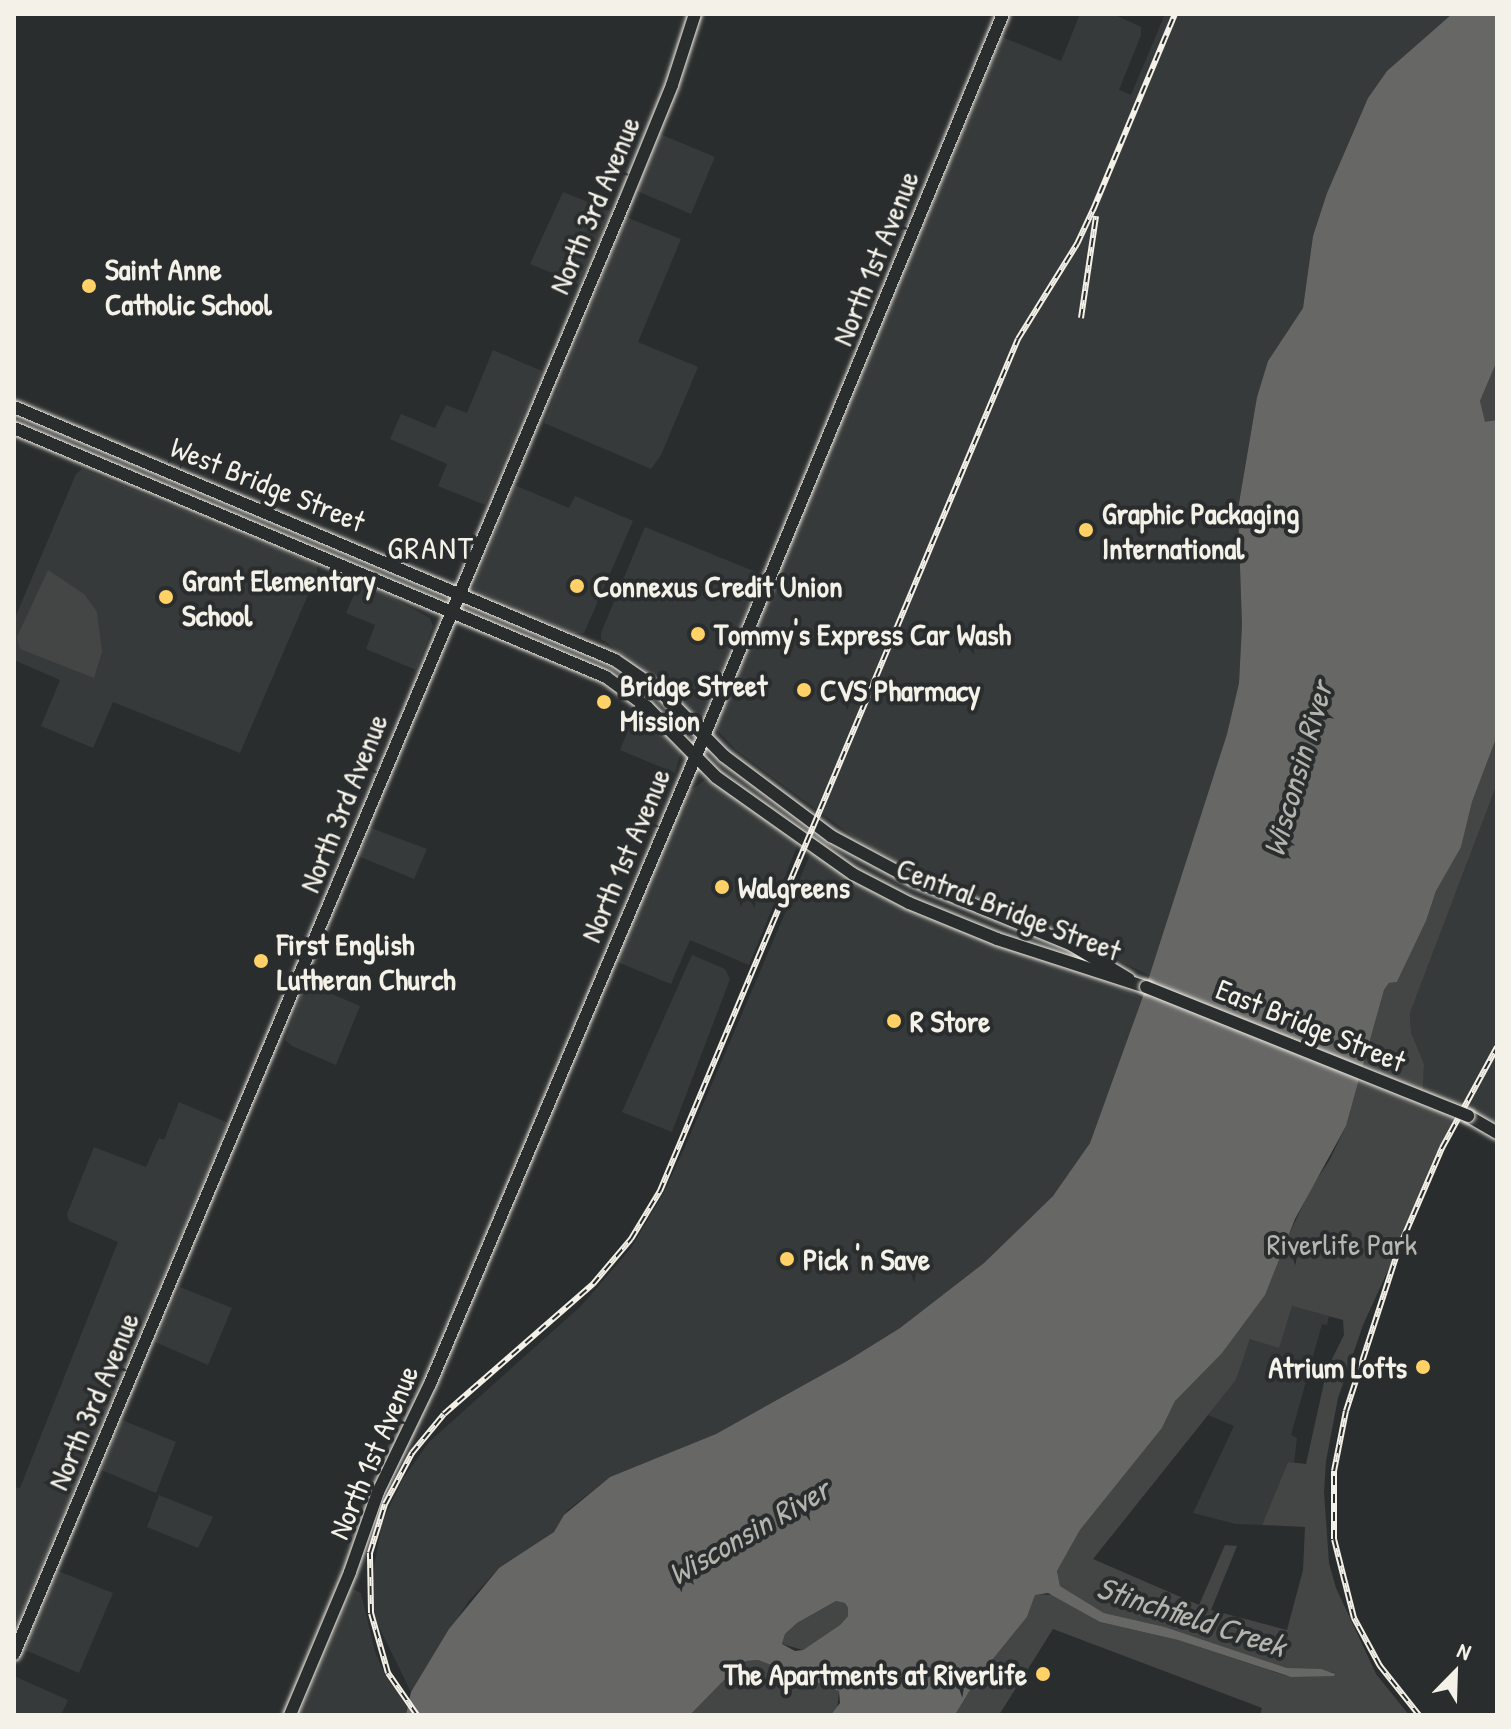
<!DOCTYPE html>
<style>
body{margin:0}
#map{position:relative;width:1511px;height:1729px;overflow:hidden;background:#2a2d2e;font-family:"Patrick Hand",sans-serif}
div>[style]{position:absolute}
.built>*{inset:0;background:#373a3a}
.green>*{inset:0;background:#444645}
.water>*{inset:0;background:#676866}
.roads{filter:drop-shadow(0 0 2px #f4f1e8) drop-shadow(0 0 2px #f4f1e8)}
.major>*{height:12px;margin:-6px;padding:0 6px;transform-origin:6px;border-radius:6px;background:#2a2d2e}
.rail>*{height:6px;margin-top:-3px;transform-origin:0;background:repeating-linear-gradient(90deg,#2a2d2e 0 9px,#f4f1e8 0 18px);box-sizing:border-box;border-block:2px solid #f4f1e8}
.bridges{filter:drop-shadow(0 0 2px #f4f1e8) drop-shadow(0 0 2px #f4f1e8)}
.major-bridge>*{height:12px;margin:-6px;padding:0 6px;transform-origin:6px;border-radius:6px;background:#2a2d2e}
.dots>*{width:22px;height:22px;translate:-50% -50%;box-sizing:border-box;border:4px solid #2a2d2e;border-radius:50%}
span{translate:-50% -50%;white-space:nowrap;text-align:center;line-height:1.15;-webkit-text-stroke:8px #2a2d2e;paint-order:stroke}
.street-label{font-size:30px;color:#f4f1e8}
.poi-label{font-size:30px;color:#f4f1e8;font-weight:700}
.left{translate:0 -50%;text-align:left}
.right{translate:-100% -50%;text-align:right}
.park-label{font-size:30px;color:#b6b5af}
.neighbourhood-label{font-size:32px;color:#f4f1e8;letter-spacing:2px}
.water-label{font-size:32px;color:#b5b3ae;font-style:italic}
.frame{position:absolute;inset:0;border:16px solid #f4f1e8;pointer-events:none}
.north{position:absolute;left:1415px;top:1633px;width:80px;height:80px;-webkit-text-stroke:6px #2a2d2e;paint-order:stroke;rotate:23deg;font-size:22px;font-weight:700;line-height:32px;text-align:center;color:#f4f1e8}
.north::after{content:'';display:block;margin:auto;width:28px;height:36px;background:#f4f1e8;clip-path:polygon(50% 0,100% 100%,50% 72%,0 100%)}
</style>
<div id="map">
<div class="built">
<i style="clip-path:polygon(1080px 14px,1113px 14px,1141px 27px,1141px 35px,1119px 90px,1131px 95px,1165px 14px,1452px 14px,1387px 71px,1368px 98px,1327px 193px,1313px 236px,1303px 308px,1268px 361px,1257px 397px,1238px 509px,1242px 625px,1239px 683px,1227px 734px,1150px 976px,1074px 937px,930px 878px,862px 843px,736px 750px,717px 730px,719px 717px,1002px 37px,1061px 61px)"></i>
<i style="clip-path:polygon(660px 134px,715px 157px,691px 214px,637px 191px)"></i>
<i style="clip-path:polygon(563px 192px,610px 211px,579px 284px,530px 264px)"></i>
<i style="clip-path:polygon(626px 217px,681px 239px,638px 342px,698px 367px,661px 455px,651px 469px,544px 423px)"></i>
<i style="clip-path:polygon(493px 350px,542px 371px,485px 505px,438px 486px,447px 464px,390px 439px,401px 414px,435px 428px,446px 405px,467px 413px)"></i>
<i style="clip-path:polygon(82px 469px,317px 565px,317px 574px,240px 753px,113px 702px,93px 748px,41px 726px,60px 680px,14px 660px,14px 620px,76px 474px)"></i>
<i style="clip-path:polygon(514px 485px,569px 508px,575px 496px,633px 521px,584px 633px,573px 633px,473px 589px)"></i>
<i style="clip-path:polygon(645px 527px,761px 574px,703px 714px,698px 718px,641px 666px,601px 639px,601px 633px)"></i>
<i style="clip-path:polygon(360px 581px,430px 618px,433px 626px,416px 670px,366px 649px,375px 625px,346px 613px)"></i>
<i style="clip-path:polygon(638px 706px,681px 752px,675px 773px,620px 750px)"></i>
<i style="clip-path:polygon(705px 780px,716px 783px,798px 844px,749px 965px,690px 940px,671px 984px,615px 961px,687px 793px)"></i>
<i style="clip-path:polygon(1497px 784px,1497px 1123px,1423px 1090px,1424px 1064px,1411px 1032px,1410px 1013px)"></i>
<i style="clip-path:polygon(371px 828px,427px 849px,414px 879px,358px 856px)"></i>
<i style="clip-path:polygon(813px 848px,853px 874px,1105px 976px,1142px 999px,1090px 1143px,1053px 1196px,984px 1263px,900px 1328px,847px 1361px,716px 1434px,610px 1477px,568px 1510px,554px 1532px,499px 1568px,468px 1602px,411px 1692px,374px 1617px,371px 1584px,382px 1522px,402px 1480px,429px 1442px,582px 1305px,631px 1248px,664px 1192px,684px 1149px)"></i>
<i style="clip-path:polygon(692px 955px,725px 969px,730px 979px,672px 1132px,622px 1112px)"></i>
<i style="clip-path:polygon(306px 983px,360px 1006px,336px 1065px,292px 1046px,285px 1040px)"></i>
<i style="clip-path:polygon(179px 1102px,228px 1123px,14px 1630px,14px 1487px,20px 1488px,118px 1242px,69px 1221px,67px 1214px,94px 1147px,146px 1167px,159px 1138px,164px 1140px)"></i>
<i style="clip-path:polygon(180px 1287px,232px 1308px,208px 1365px,155px 1342px)"></i>
<i style="clip-path:polygon(1292px 1306px,1329px 1316px,1327px 1325px,1322px 1324px,1291px 1435px,1297px 1438px,1294px 1463px,1288px 1462px,1262px 1525px,1236px 1524px,1193px 1513px,1234px 1426px,1208px 1415px,1236px 1380px,1250px 1339px)"></i>
<i style="clip-path:polygon(122px 1420px,176px 1442px,156px 1493px,101px 1470px)"></i>
<i style="clip-path:polygon(159px 1495px,213px 1517px,198px 1548px,147px 1527px)"></i>
<i style="clip-path:polygon(58px 1571px,113px 1593px,79px 1673px,25px 1650px)"></i>
<i style="clip-path:polygon(353px 1589px,361px 1593px,375px 1652px,386px 1677px,408px 1707px,406px 1715px,299px 1715px)"></i>
<i style="clip-path:polygon(14px 1676px,68px 1700px,61px 1715px,14px 1715px)"></i>
</div>
<div class="green">
<i style="clip-path:polygon(1497px 361px,1497px 420px,1485px 423px,1481px 415px,1480px 401px)"></i>
<i style="clip-path:polygon(48px 570px,84px 594px,97px 612px,102px 652px,94px 678px,20px 649px,17px 637px)"></i>
<i style="clip-path:polygon(evenodd,1497px 736px,1497px 784px,1410px 1013px,1411px 1032px,1424px 1064px,1423px 1090px,1463px 1106px,1363px 1325px,1338px 1398px,1326px 1461px,1324px 1492px,1329px 1563px,1336px 1588px,1376px 1674px,1409px 1715px,1260px 1715px,1262px 1708px,1053px 1629px,999px 1715px,955px 1715px,976px 1680px,1027px 1617px,1035px 1594px,1055px 1595px,1100px 1622px,1178px 1640px,1287px 1676px,1335px 1673px,1287px 1668px,1165px 1627px,1104px 1613px,1060px 1586px,1057px 1571px,1080px 1530px,1162px 1428px,1175px 1401px,1284px 1245px,1311px 1188px,1329px 1161px,1346px 1126px,1384px 990px,1389px 983px,1397px 982px,1426px 921px,1436px 891px,1461px 846px,1472px 802px,1497px 736px,1292px 1306px,1343px 1320px,1344px 1335px,1327px 1369px,1306px 1464px,1288px 1462px,1262px 1525px,1305px 1527px,1303px 1570px,1287px 1630px,1211px 1610px,1237px 1546px,1225px 1545px,1199px 1605px,1093px 1559px,1236px 1380px,1250px 1339px,1279px 1348px,1292px 1306px)"></i>
<i style="clip-path:polygon(836px 1601px,845px 1603px,848px 1608px,848px 1616px,840px 1625px,803px 1650px,782px 1644px,785px 1634px,797px 1623px)"></i>
<i style="clip-path:polygon(758px 1660px,839px 1691px,837px 1710px,831px 1715px,690px 1715px,730px 1674px,746px 1661px)"></i>
</div>
<div class="water">
<i style="clip-path:polygon(evenodd,1452px 14px,1497px 14px,1497px 361px,1480px 401px,1485px 422px,1497px 420px,1497px 736px,1472px 802px,1461px 847px,1436px 891px,1426px 921px,1397px 982px,1389px 983px,1384px 990px,1346px 1126px,1295px 1219px,1265px 1295px,1222px 1353px,1175px 1401px,1162px 1428px,1080px 1530px,1057px 1571px,1060px 1586px,1104px 1613px,1165px 1627px,1287px 1668px,1321px 1669px,1335px 1674px,1334px 1676px,1291px 1677px,1178px 1640px,1100px 1622px,1048px 1593px,1035px 1595px,1027px 1617px,976px 1680px,955px 1715px,831px 1715px,840px 1703px,839px 1691px,758px 1660px,746px 1661px,730px 1674px,690px 1715px,406px 1715px,411px 1692px,449px 1629px,499px 1568px,554px 1532px,564px 1515px,610px 1477px,716px 1434px,847px 1361px,900px 1328px,984px 1263px,1053px 1196px,1090px 1143px,1142px 999px,1227px 734px,1239px 683px,1242px 625px,1238px 509px,1257px 397px,1268px 361px,1303px 308px,1313px 236px,1327px 193px,1368px 98px,1387px 71px,1452px 14px,836px 1601px,845px 1603px,848px 1608px,848px 1616px,840px 1625px,803px 1650px,795px 1651px,782px 1644px,785px 1634px,797px 1623px,836px 1601px)"></i>
</div>
<div class="roads">
<div class="major">
<i style="left:14px;top:407px;width:652px;rotate:22.83deg"></i>
<i style="left:615px;top:660px;width:53px;rotate:34.3deg"></i>
<i style="left:659px;top:690px;width:93px;rotate:45.4deg"></i>
<i style="left:724px;top:756px;width:134px;rotate:36.8deg"></i>
<i style="left:831px;top:836px;width:93px;rotate:28.2deg"></i>
<i style="left:913px;top:880px;width:172px;rotate:22.2deg"></i>
<i style="left:1072px;top:945px;width:66px;rotate:30.8deg"></i>
<i style="left:14px;top:428px;width:642px;rotate:22.81deg"></i>
<i style="left:606px;top:677px;width:51px;rotate:36.2deg"></i>
<i style="left:647px;top:707px;width:98px;rotate:45.4deg"></i>
<i style="left:716px;top:777px;width:168px;rotate:35.3deg"></i>
<i style="left:853px;top:874px;width:63px;rotate:27.4deg"></i>
<i style="left:909px;top:903px;width:95px;rotate:22.2deg"></i>
<i style="left:997px;top:939px;width:157px;rotate:17.9deg"></i>
<i style="left:1468px;top:1116px;width:34px;rotate:30deg"></i>
<i style="left:14px;top:1654px;width:1579px;rotate:-67.2deg"></i>
<i style="left:626px;top:198px;width:122px;rotate:-67.8deg"></i>
<i style="left:672px;top:85px;width:75px;rotate:-72.1deg"></i>
<i style="left:290px;top:1715px;width:155px;rotate:-67.2deg"></i>
<i style="left:350px;top:1572px;width:85px;rotate:-70.7deg"></i>
<i style="left:378px;top:1492px;width:120px;rotate:-64.3deg"></i>
<i style="left:430px;top:1384px;width:680px;rotate:-67.06deg"></i>
<i style="left:695px;top:758px;width:805px;rotate:-67.51deg"></i>
</div>
</div>
<div class="rail">
<i style="left:1081px;top:318px;width:103px;rotate:-81.6deg"></i>
<i style="left:417px;top:1715px;width:51px;rotate:-124.6deg"></i>
<i style="left:388px;top:1673px;width:62px;rotate:-105.8deg"></i>
<i style="left:371px;top:1613px;width:60px;rotate:-91deg"></i>
<i style="left:370px;top:1553px;width:51px;rotate:-73deg"></i>
<i style="left:385px;top:1504px;width:58px;rotate:-62.1deg"></i>
<i style="left:412px;top:1453px;width:50px;rotate:-50.6deg"></i>
<i style="left:444px;top:1414px;width:198px;rotate:-41.1deg"></i>
<i style="left:593px;top:1284px;width:59px;rotate:-49.8deg"></i>
<i style="left:631px;top:1239px;width:56px;rotate:-58.9deg"></i>
<i style="left:660px;top:1191px;width:924px;rotate:-67.21deg"></i>
<i style="left:1018px;top:339px;width:112px;rotate:-58.2deg"></i>
<i style="left:1077px;top:244px;width:38px;rotate:-65deg"></i>
<i style="left:1093px;top:210px;width:212px;rotate:-67.3deg"></i>
<i style="left:1419px;top:1715px;width:63px;rotate:-128.5deg"></i>
<i style="left:1380px;top:1666px;width:55px;rotate:-118.4deg"></i>
<i style="left:1354px;top:1618px;width:81px;rotate:-104.2deg"></i>
<i style="left:1334px;top:1539px;width:68px;rotate:-90deg"></i>
<i style="left:1334px;top:1471px;width:61px;rotate:-78.7deg"></i>
<i style="left:1346px;top:1411px;width:171px;rotate:-72deg"></i>
<i style="left:1399px;top:1248px;width:109px;rotate:-66.7deg"></i>
<i style="left:1442px;top:1148px;width:115px;rotate:-61.4deg"></i>
</div>
<div class="bridges">
<div class="major-bridge">
<i style="left:1146px;top:987px;width:347px;rotate:21.8deg"></i>
</div>
</div>
<div class="dots">
<i style="left:89px;top:286px;background:#ffd166"></i>
<i style="left:1086px;top:530px;background:#ffd166"></i>
<i style="left:577px;top:586px;background:#ffd166"></i>
<i style="left:166px;top:597px;background:#ffd166"></i>
<i style="left:698px;top:634px;background:#ffd166"></i>
<i style="left:804px;top:690px;background:#ffd166"></i>
<i style="left:604px;top:702px;background:#ffd166"></i>
<i style="left:722px;top:887px;background:#ffd166"></i>
<i style="left:261px;top:961px;background:#ffd166"></i>
<i style="left:894px;top:1021px;background:#ffd166"></i>
<i style="left:787px;top:1259px;background:#ffd166"></i>
<i style="left:1423px;top:1367px;background:#ffd166"></i>
<i style="left:1043px;top:1674px;background:#ffd166"></i>
</div>
<div class="street-label">
<span style="left:594px;top:205px;rotate:-67deg">North 3rd Avenue</span>
<span style="left:875px;top:258px;rotate:-68deg">North 1st Avenue</span>
<span style="left:268px;top:484px;rotate:22deg">West Bridge Street</span>
<span style="left:343px;top:803px;rotate:-68deg">North 3rd Avenue</span>
<span style="left:625px;top:855px;rotate:-67deg">North 1st Avenue</span>
<span style="left:1009px;top:909px;rotate:21deg">Central Bridge Street</span>
<span style="left:1311px;top:1025px;rotate:22deg">East Bridge Street</span>
<span style="left:93px;top:1401px;rotate:-67deg">North 3rd Avenue</span>
<span style="left:373px;top:1452px;rotate:-67deg">North 1st Avenue</span>
</div>
<div class="poi-label">
<span class="left" style="left:105px;top:286px">Saint Anne<br>Catholic School</span>
<span class="left" style="left:1102px;top:530px">Graphic Packaging<br>International</span>
<span class="left" style="left:182px;top:597px">Grant Elementary<br>School</span>
<span class="left" style="left:593px;top:586px">Connexus Credit Union</span>
<span class="left" style="left:714px;top:634px">Tommy's Express Car Wash</span>
<span class="left" style="left:620px;top:702px">Bridge Street<br>Mission</span>
<span class="left" style="left:820px;top:690px">CVS Pharmacy</span>
<span class="left" style="left:738px;top:887px">Walgreens</span>
<span class="left" style="left:277px;top:961px">First English<br>Lutheran Church</span>
<span class="left" style="left:910px;top:1021px">R Store</span>
<span class="left" style="left:803px;top:1259px">Pick 'n Save</span>
<span class="right" style="left:1407px;top:1367px">Atrium Lofts</span>
<span class="right" style="left:1027px;top:1674px">The Apartments at Riverlife</span>
</div>
<div class="park-label">
<span style="left:1342px;top:1244px">Riverlife Park</span>
</div>
<div class="neighbourhood-label">
<span style="left:431px;top:548px">GRANT</span>
</div>
<div class="water-label">
<span style="left:1298px;top:769px;rotate:-74deg">Wisconsin River</span>
<span style="left:749px;top:1532px;rotate:-30deg">Wisconsin River</span>
<span style="left:1191px;top:1617px;rotate:18deg">Stinchfield Creek</span>
</div>
<div class="frame"></div>
<div class="north">N</div>
</div>
